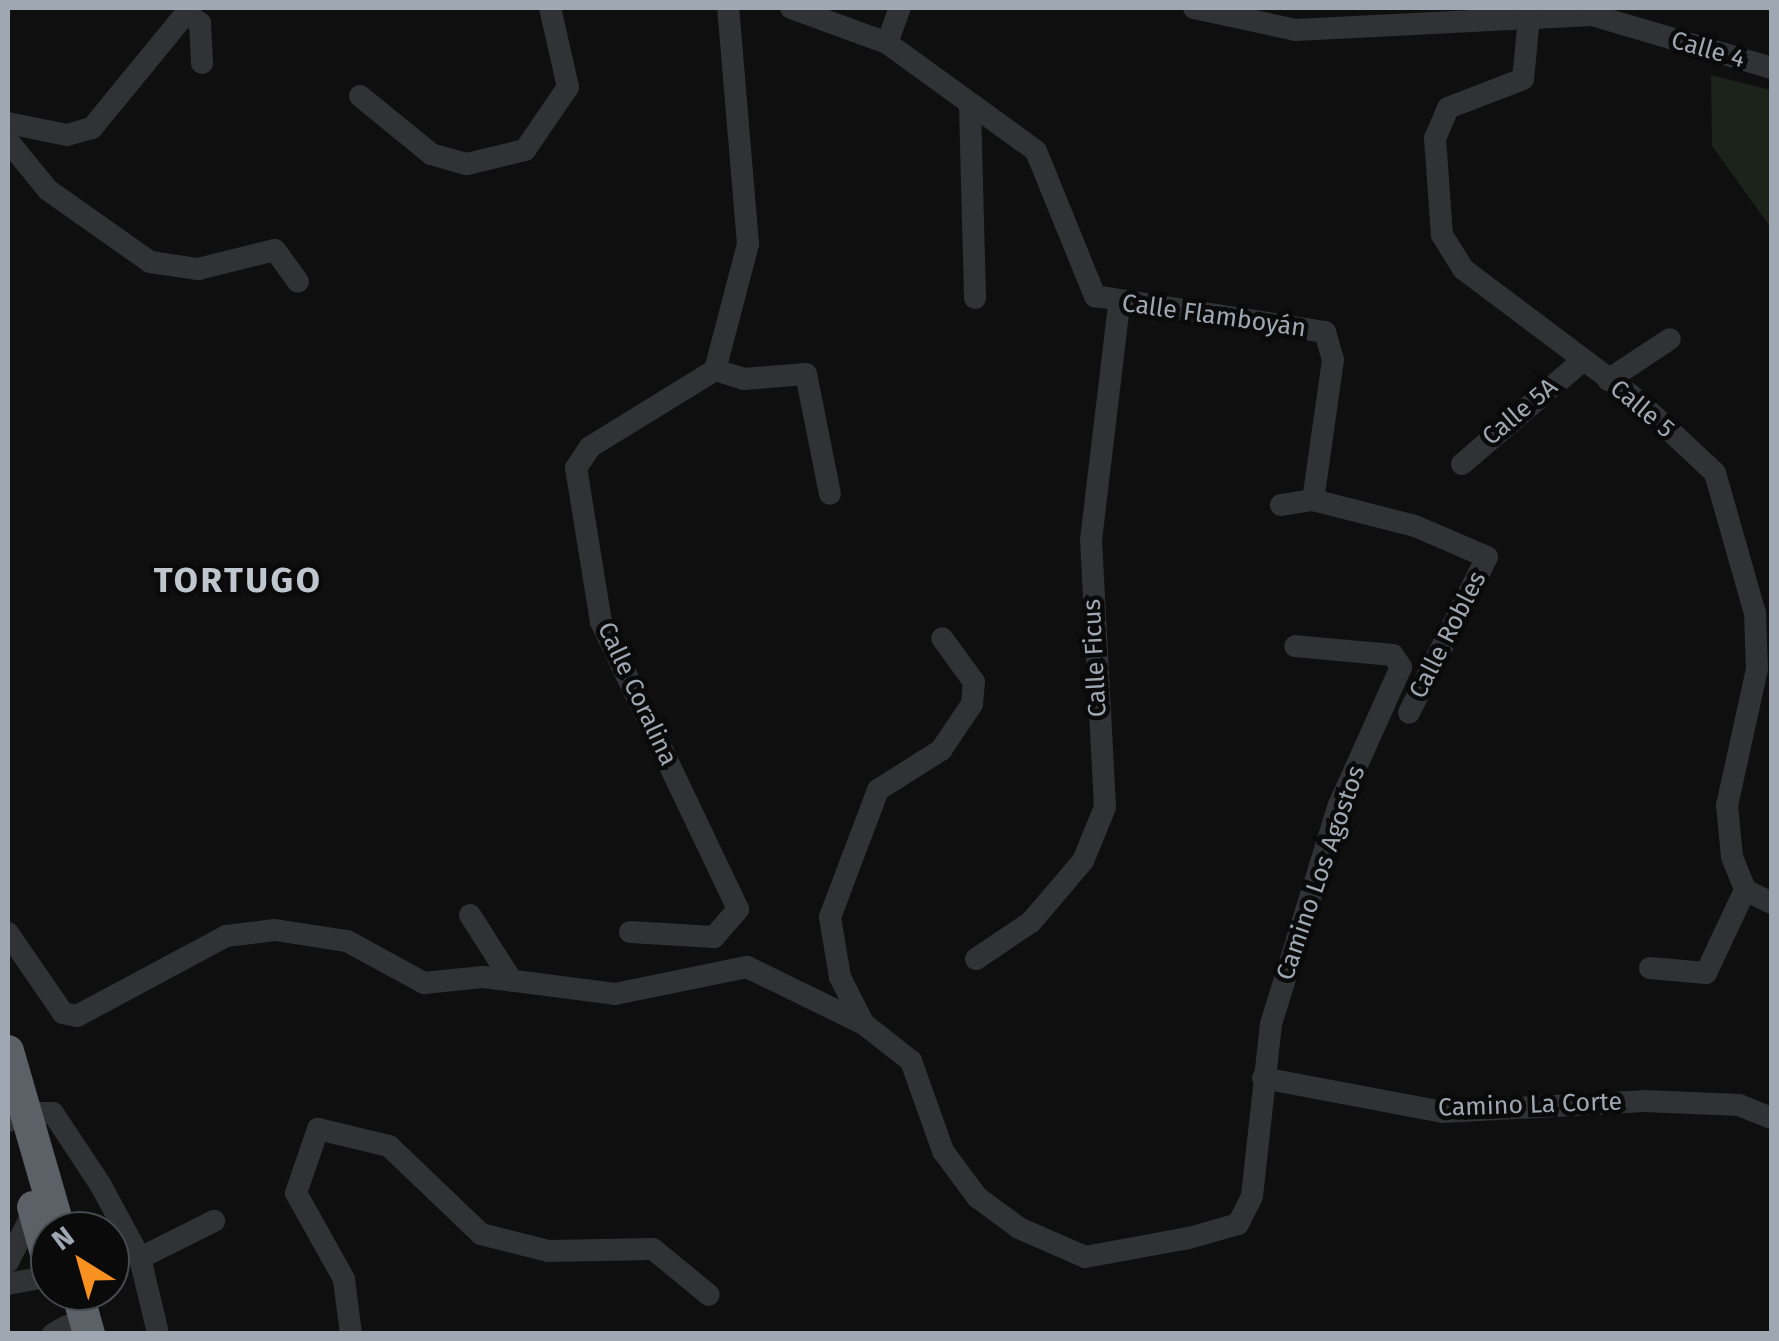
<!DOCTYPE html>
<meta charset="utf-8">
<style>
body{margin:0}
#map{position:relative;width:1779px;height:1341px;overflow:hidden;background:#0f0f10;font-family:"Fira Sans",sans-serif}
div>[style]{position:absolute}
.green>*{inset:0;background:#1b231b}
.minor>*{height:22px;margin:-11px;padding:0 11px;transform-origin:11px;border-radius:11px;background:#303236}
.highway>*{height:32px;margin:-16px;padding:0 16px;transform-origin:16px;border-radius:16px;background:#5c6067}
span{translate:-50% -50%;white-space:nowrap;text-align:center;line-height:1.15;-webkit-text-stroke:9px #0a0a0b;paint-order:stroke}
.street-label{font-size:25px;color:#9fa8b2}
.district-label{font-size:35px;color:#c0c6ce;font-weight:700;letter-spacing:2.5px}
.frame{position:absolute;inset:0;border:10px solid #9fa8b2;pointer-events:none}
.north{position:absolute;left:30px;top:1211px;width:100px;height:100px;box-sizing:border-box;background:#0a0a0b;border:2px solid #46494e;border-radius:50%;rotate:323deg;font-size:28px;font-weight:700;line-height:40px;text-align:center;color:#9fa8b2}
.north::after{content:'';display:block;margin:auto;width:35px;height:45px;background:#f89120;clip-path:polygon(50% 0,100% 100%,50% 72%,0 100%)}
</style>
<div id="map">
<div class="green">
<i style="clip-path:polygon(1711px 75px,1771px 90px,1771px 228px,1712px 146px)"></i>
</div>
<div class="minor">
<i style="left:791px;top:8px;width:102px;rotate:20deg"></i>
<i style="left:887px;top:43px;width:184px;rotate:35.9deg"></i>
<i style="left:1036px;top:151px;width:157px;rotate:67.9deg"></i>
<i style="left:1095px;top:296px;width:233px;rotate:8.9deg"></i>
<i style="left:1325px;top:332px;width:29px;rotate:74deg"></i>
<i style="left:1333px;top:360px;width:141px;rotate:98.1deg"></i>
<i style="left:1194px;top:8px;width:104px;rotate:12.2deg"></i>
<i style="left:1296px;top:30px;width:296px;rotate:-2.9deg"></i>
<i style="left:1592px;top:15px;width:188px;rotate:16.4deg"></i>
<i style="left:1530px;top:8px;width:71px;rotate:95.6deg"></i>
<i style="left:1523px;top:79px;width:80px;rotate:158.9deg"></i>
<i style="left:1448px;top:108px;width:33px;rotate:113deg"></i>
<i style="left:1435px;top:138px;width:97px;rotate:85.9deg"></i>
<i style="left:1442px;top:235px;width:40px;rotate:58deg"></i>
<i style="left:1463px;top:269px;width:216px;rotate:36.9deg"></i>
<i style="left:1636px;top:399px;width:108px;rotate:43.1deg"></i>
<i style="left:1715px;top:473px;width:146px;rotate:74.1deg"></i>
<i style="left:1755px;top:613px;width:56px;rotate:88deg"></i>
<i style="left:1757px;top:669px;width:139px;rotate:102.4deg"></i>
<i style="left:1727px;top:805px;width:52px;rotate:84.5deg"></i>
<i style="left:1732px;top:857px;width:35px;rotate:68deg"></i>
<i style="left:1745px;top:890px;width:30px;rotate:26deg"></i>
<i style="left:887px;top:43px;width:37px;rotate:-70deg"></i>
<i style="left:360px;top:96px;width:92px;rotate:39.2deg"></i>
<i style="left:431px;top:154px;width:37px;rotate:16deg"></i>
<i style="left:467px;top:164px;width:60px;rotate:-13.6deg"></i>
<i style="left:525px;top:150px;width:76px;rotate:-55.7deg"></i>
<i style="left:568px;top:87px;width:81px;rotate:-102.8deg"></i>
<i style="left:970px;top:106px;width:192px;rotate:88.5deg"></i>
<i style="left:8px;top:123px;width:60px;rotate:11.5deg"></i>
<i style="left:67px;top:135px;width:26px;rotate:-16deg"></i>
<i style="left:92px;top:128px;width:149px;rotate:-50.7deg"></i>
<i style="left:186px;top:13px;width:17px;rotate:36deg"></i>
<i style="left:200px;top:23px;width:40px;rotate:87.1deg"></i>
<i style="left:8px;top:141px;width:63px;rotate:50.8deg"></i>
<i style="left:48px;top:190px;width:125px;rotate:35.2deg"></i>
<i style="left:150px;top:262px;width:49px;rotate:8.3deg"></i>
<i style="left:198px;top:269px;width:79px;rotate:-13.9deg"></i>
<i style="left:275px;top:250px;width:39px;rotate:54deg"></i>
<i style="left:715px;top:370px;width:30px;rotate:17deg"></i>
<i style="left:744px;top:379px;width:62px;rotate:-4.6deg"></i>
<i style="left:806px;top:374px;width:122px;rotate:78.7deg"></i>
<i style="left:1608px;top:380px;width:74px;rotate:-33.5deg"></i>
<i style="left:1462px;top:464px;width:157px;rotate:-40.6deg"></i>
<i style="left:1281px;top:505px;width:32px;rotate:-9deg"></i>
<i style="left:1313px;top:500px;width:105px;rotate:14.3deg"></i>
<i style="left:1415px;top:526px;width:78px;rotate:23.3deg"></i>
<i style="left:1487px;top:557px;width:174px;rotate:116.6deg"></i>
<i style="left:470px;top:915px;width:78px;rotate:57.5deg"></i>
<i style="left:630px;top:932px;width:84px;rotate:3.4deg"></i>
<i style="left:714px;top:937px;width:37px;rotate:-49deg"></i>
<i style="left:738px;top:909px;width:318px;rotate:-115.5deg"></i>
<i style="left:601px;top:622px;width:156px;rotate:-99.2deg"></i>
<i style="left:576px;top:468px;width:25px;rotate:-56deg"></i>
<i style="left:590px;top:447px;width:147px;rotate:-31.6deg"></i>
<i style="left:715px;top:370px;width:130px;rotate:-75.3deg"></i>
<i style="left:748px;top:244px;width:237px;rotate:-94.8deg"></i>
<i style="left:8px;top:933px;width:97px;rotate:55.5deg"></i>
<i style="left:63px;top:1013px;width:14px;rotate:12deg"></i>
<i style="left:77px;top:1016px;width:169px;rotate:-28.2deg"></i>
<i style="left:226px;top:936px;width:49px;rotate:-7deg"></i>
<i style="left:275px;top:930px;width:73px;rotate:8.7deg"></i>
<i style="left:347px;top:941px;width:88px;rotate:28.6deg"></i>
<i style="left:424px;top:983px;width:59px;rotate:-5.8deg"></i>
<i style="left:483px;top:977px;width:133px;rotate:7.3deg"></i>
<i style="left:615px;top:994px;width:135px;rotate:-11.6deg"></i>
<i style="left:747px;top:967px;width:130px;rotate:26deg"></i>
<i style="left:864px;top:1024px;width:60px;rotate:38.2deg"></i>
<i style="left:911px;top:1061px;width:96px;rotate:70.4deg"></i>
<i style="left:943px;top:1151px;width:57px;rotate:53.5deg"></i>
<i style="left:977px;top:1197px;width:52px;rotate:36.4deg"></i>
<i style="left:1019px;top:1228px;width:72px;rotate:23.7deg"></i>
<i style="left:1085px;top:1257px;width:106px;rotate:-10.4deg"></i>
<i style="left:1189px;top:1238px;width:51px;rotate:-15.9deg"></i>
<i style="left:1238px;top:1224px;width:31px;rotate:-63deg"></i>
<i style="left:1252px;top:1196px;width:173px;rotate:-83.7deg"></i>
<i style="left:1271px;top:1024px;width:229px;rotate:-72.8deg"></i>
<i style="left:1339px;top:805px;width:151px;rotate:-65.8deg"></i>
<i style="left:1401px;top:667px;width:14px;rotate:-124deg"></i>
<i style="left:1393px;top:655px;width:98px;rotate:-174.8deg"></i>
<i style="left:976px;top:959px;width:66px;rotate:-33.9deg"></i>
<i style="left:1031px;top:922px;width:80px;rotate:-49.6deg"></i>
<i style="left:1083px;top:861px;width:58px;rotate:-67.8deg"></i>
<i style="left:1105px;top:807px;width:267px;rotate:-93deg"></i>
<i style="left:1091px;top:540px;width:238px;rotate:-83.2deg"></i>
<i style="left:1650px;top:968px;width:56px;rotate:5.1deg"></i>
<i style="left:1706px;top:973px;width:92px;rotate:-64.8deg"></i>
<i style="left:862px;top:1021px;width:49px;rotate:-116.6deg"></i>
<i style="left:840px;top:977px;width:61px;rotate:-99.5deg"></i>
<i style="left:830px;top:917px;width:136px;rotate:-69.3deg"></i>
<i style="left:878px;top:790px;width:75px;rotate:-32.4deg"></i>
<i style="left:941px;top:750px;width:55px;rotate:-56deg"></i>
<i style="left:972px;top:704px;width:22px;rotate:-85deg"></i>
<i style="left:974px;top:682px;width:54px;rotate:-126deg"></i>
<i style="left:1263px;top:1078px;width:183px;rotate:10.7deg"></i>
<i style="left:1443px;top:1112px;width:201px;rotate:-3.1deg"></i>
<i style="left:1644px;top:1101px;width:95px;rotate:2.4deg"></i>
<i style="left:1739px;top:1105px;width:35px;rotate:22deg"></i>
<i style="left:25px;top:1113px;width:28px"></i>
<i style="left:53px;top:1113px;width:85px;rotate:56.5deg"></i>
<i style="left:100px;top:1184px;width:84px;rotate:61.6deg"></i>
<i style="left:140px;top:1258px;width:73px;rotate:76.5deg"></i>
<i style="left:8px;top:1121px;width:1px;rotate:-45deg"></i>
<i style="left:140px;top:1258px;width:83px;rotate:-26.6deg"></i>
<i style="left:8px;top:1262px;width:58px;rotate:-63.4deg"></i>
<i style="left:8px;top:1284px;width:43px;rotate:-10.8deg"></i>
<i style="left:53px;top:1334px;width:16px;rotate:-30deg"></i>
<i style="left:351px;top:1334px;width:55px;rotate:-97.3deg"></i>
<i style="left:344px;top:1279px;width:98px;rotate:-119.2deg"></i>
<i style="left:296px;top:1193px;width:68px;rotate:-71deg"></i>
<i style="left:318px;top:1129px;width:73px;rotate:13.5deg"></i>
<i style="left:389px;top:1146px;width:127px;rotate:43.7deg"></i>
<i style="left:481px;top:1234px;width:69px;rotate:14.2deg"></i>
<i style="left:548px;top:1251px;width:105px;rotate:-1.1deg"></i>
<i style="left:653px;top:1249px;width:72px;rotate:39.4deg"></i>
</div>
<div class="highway">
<i style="left:8px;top:1051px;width:187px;rotate:73.9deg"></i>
<i style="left:33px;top:1207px;width:63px;rotate:74.4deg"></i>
<i style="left:77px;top:1291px;width:45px;rotate:74.4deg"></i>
</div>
<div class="street-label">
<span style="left:1708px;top:50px;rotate:16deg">Calle 4</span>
<span style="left:1214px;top:316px;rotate:8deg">Calle Flamboyán</span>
<span style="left:1642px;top:409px;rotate:40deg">Calle 5</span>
<span style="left:1520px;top:412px;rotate:-40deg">Calle 5A</span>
<span style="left:1448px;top:635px;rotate:-63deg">Calle Robles</span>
<span style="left:1095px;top:658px;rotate:-93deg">Calle Ficus</span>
<span style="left:637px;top:694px;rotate:65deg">Calle Coralina</span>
<span style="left:1321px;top:873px;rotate:-71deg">Camino Los Agostos</span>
<span style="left:1530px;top:1105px;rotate:-2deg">Camino La Corte</span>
</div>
<div class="district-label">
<span style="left:238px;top:580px">TORTUGO</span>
</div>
<div class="frame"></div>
<div class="north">N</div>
</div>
